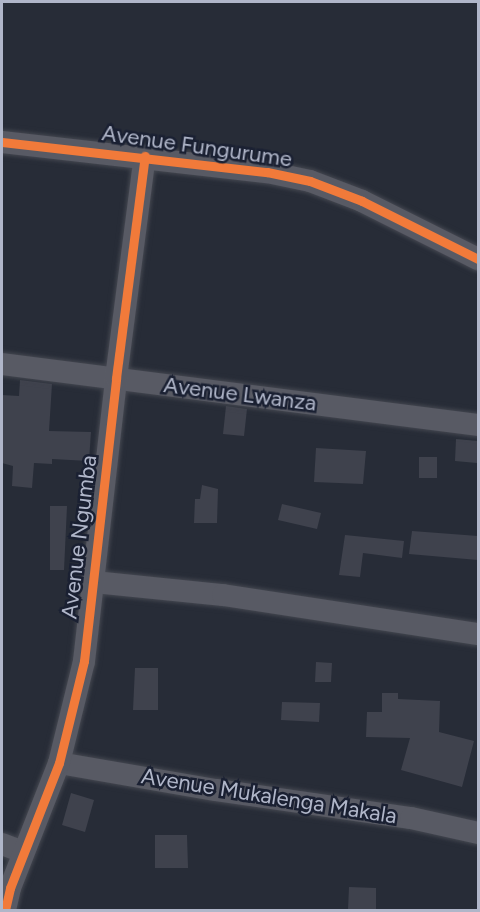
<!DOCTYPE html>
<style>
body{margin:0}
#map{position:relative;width:480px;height:912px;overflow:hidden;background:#272c37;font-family:Figtree,sans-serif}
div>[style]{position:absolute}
.building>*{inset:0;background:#3f424d}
.roads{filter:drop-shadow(0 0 2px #444750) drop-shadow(0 0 2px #444750)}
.street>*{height:22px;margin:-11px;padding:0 11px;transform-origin:11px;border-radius:11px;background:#585a64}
.cycleway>*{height:9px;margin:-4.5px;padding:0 4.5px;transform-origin:4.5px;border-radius:4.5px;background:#f17a3a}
span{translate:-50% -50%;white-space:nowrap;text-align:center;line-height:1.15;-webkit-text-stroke:5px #1a2032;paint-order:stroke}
.street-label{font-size:22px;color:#b0b6c9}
.frame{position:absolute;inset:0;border:3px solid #b0b6c9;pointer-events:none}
</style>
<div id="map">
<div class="building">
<i style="clip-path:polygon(20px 380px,52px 384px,49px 431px,91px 432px,89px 461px,52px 459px,52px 464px,34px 463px,32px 488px,12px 486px,13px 466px,2px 463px,2px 395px,19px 396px)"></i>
<i style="clip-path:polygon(226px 406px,247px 409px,244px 436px,223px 434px)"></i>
<i style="clip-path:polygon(456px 439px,478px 441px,477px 463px,455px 461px)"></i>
<i style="clip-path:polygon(316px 448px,366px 451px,363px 484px,314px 482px)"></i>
<i style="clip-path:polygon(419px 457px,437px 457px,437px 478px,419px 478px)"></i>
<i style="clip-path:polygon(202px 485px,218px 489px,217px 523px,194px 523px,195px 499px,200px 499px)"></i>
<i style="clip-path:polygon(282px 504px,321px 513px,317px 529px,278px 520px)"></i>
<i style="clip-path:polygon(50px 506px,67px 506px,64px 570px,50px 570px)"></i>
<i style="clip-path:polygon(412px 531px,478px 536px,478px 560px,409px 554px)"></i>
<i style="clip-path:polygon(345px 535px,404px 541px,402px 558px,363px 553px,360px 577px,339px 575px)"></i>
<i style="clip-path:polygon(316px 662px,332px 663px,331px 682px,315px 682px)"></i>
<i style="clip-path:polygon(135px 668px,158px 668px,158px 710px,133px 710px)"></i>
<i style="clip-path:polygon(382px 693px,398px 693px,398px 699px,440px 701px,439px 732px,474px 741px,462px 787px,401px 770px,410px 738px,366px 737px,367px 712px,382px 712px)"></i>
<i style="clip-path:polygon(282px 702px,320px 703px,319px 722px,281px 720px)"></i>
<i style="clip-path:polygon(71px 793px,94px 800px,85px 832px,62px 825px)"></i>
<i style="clip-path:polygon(155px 835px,187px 835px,188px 868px,155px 868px)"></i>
<i style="clip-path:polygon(349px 887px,376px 888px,376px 910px,348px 910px)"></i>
</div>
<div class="roads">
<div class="street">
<i style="left:2px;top:142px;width:267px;rotate:6.5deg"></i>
<i style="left:267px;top:172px;width:44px;rotate:11.8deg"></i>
<i style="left:310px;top:181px;width:56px;rotate:21deg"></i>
<i style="left:362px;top:201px;width:130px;rotate:26.6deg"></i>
<i style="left:2px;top:364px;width:480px;rotate:7.3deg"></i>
<i style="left:94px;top:582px;width:130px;rotate:5.8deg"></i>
<i style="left:223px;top:595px;width:258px;rotate:8.7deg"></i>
<i style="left:59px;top:763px;width:159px;rotate:9.8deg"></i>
<i style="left:216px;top:790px;width:197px;rotate:8.2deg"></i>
<i style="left:411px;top:818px;width:69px;rotate:12.6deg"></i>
<i style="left:2px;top:844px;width:22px;rotate:21deg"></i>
<i style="left:5px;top:910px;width:23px;rotate:-77deg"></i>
<i style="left:10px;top:888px;width:134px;rotate:-68.6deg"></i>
<i style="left:59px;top:763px;width:105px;rotate:-76.2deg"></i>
<i style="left:84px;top:661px;width:285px;rotate:-83.5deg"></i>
<i style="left:116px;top:378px;width:224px;rotate:-82.6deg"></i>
</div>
</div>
<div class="cycleway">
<i style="left:2px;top:142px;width:267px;rotate:6.5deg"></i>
<i style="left:267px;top:172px;width:44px;rotate:11.8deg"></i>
<i style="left:310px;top:181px;width:56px;rotate:21deg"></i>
<i style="left:362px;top:201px;width:130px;rotate:26.6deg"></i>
<i style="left:5px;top:910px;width:23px;rotate:-77deg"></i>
<i style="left:10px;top:888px;width:134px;rotate:-68.6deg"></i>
<i style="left:59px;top:763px;width:105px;rotate:-76.2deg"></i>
<i style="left:84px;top:661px;width:285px;rotate:-83.5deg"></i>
<i style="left:116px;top:378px;width:224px;rotate:-82.6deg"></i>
</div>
<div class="street-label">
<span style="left:197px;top:146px;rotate:8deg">Avenue Fungurume</span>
<span style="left:240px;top:394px;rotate:7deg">Avenue Lwanza</span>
<span style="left:79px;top:537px;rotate:-83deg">Avenue Ngumba</span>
<span style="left:269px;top:796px;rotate:9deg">Avenue Mukalenga Makala</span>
</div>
<div class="frame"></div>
</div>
